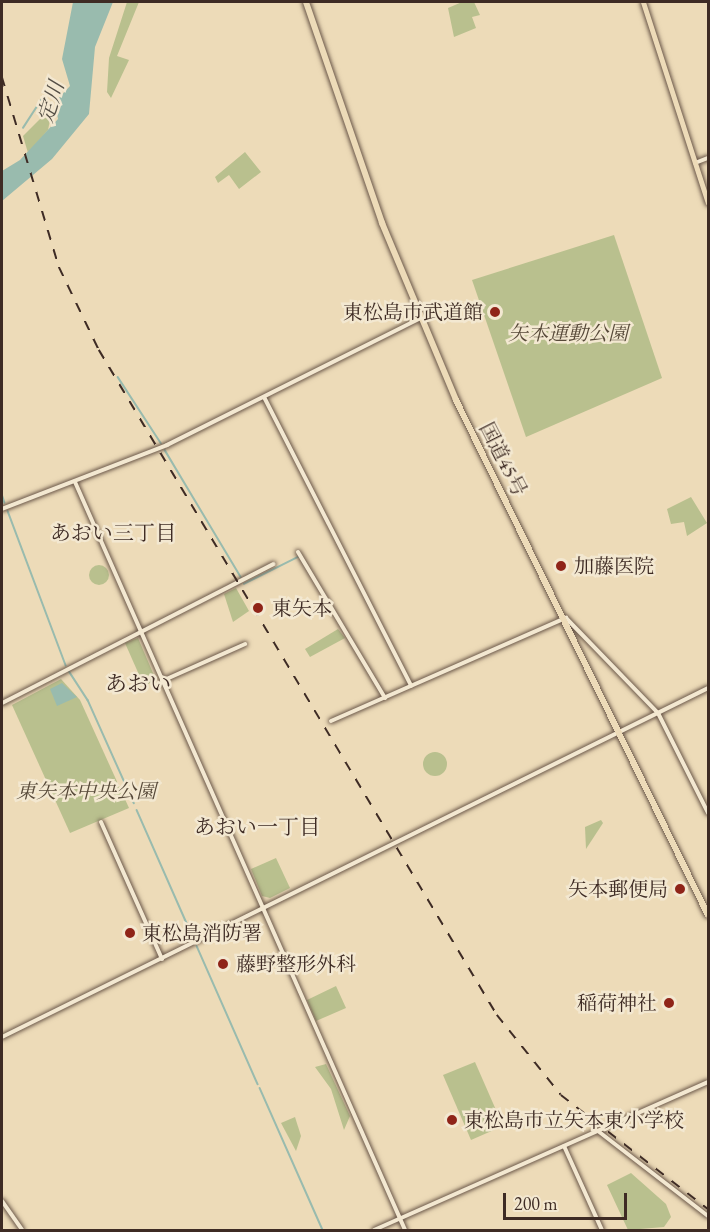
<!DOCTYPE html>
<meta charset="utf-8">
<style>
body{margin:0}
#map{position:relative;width:710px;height:1232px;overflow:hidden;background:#eddbb8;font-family:"EB Garamond","Noto Serif JP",serif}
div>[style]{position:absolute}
.green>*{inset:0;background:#b9c08e}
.round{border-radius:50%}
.water>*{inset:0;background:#99bbae}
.stream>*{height:1.5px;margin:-0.75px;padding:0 0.75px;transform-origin:0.75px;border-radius:0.75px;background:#99bbae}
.roads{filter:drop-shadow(0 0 2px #6a5749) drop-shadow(0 0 2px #6a5749)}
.minor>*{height:4px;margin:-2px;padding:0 2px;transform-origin:2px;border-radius:2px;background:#f3e8d1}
.major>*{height:5px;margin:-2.5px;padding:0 2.5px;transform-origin:2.5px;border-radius:2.5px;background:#eddbb8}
.highway>*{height:6px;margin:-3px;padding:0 3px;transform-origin:3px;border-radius:3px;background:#eddbb8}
.rail>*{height:1.5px;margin-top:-0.75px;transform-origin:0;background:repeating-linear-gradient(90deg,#3e2b24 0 10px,transparent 0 20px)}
.dots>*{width:16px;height:16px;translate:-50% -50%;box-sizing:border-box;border:3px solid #f3e8d1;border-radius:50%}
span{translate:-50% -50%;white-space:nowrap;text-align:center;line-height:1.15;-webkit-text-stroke:5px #f3e8d1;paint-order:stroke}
.poi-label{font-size:20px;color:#3e2b24}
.right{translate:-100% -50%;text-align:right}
.left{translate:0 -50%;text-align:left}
.park-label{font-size:20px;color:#574939;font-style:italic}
.street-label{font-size:20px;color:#3e2b24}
.water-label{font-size:21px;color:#554f46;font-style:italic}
.neighbourhood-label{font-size:21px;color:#3e2b24}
.quarter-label{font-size:22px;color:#3e2b24}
.frame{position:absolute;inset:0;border:3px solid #3e2b24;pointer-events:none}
.scale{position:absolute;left:503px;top:1193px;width:124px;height:27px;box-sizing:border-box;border:3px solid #3e2b24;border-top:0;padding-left:8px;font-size:18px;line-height:21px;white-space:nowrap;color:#3e2b24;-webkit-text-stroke:4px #f3e8d1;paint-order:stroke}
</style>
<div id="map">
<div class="green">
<i style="clip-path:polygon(127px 2px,139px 2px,117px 56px,129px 60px,111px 98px,107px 92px,109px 58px)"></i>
<i style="clip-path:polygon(462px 2px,474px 2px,480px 15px,472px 17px,476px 28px,454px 37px,448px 8px)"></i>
<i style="clip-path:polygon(53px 106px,48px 130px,28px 153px,23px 136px)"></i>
<i style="clip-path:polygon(245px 152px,261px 172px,239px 189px,229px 175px,218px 183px,215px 177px)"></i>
<i style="clip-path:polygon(614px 235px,662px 378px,526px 437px,472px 280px)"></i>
<i style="clip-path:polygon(691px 497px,707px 523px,687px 536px,684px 522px,671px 524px,667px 509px)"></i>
<i class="round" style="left:89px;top:565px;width:20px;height:20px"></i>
<i style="clip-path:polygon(236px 588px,249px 611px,233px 622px,224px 594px)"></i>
<i style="clip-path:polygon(338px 629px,345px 638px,310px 657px,305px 649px)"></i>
<i style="clip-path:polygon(138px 638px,156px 680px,144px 686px,125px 643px)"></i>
<i style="clip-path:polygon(61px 679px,80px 700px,129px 808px,70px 833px,12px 705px)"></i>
<i class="round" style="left:423px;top:752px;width:24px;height:24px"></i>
<i style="clip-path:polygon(601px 820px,603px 823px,586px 849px,585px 827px)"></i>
<i style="clip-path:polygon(276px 858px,290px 888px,270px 898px,262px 896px,251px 869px)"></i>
<i style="clip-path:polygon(336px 986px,346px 1008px,316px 1021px,307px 1000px)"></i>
<i style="clip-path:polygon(475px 1062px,503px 1126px,471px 1140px,443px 1075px)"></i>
<i style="clip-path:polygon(326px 1064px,350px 1116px,344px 1130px,331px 1089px,315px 1067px)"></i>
<i style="clip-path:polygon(295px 1117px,301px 1136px,296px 1151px,281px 1123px)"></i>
<i style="clip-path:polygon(631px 1173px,666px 1204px,671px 1217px,664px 1227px,628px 1230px,607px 1185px)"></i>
</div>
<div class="water">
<i style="clip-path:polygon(73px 2px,113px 2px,95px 47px,89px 114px,52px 159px,2px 201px,2px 171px,20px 160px,58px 119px,55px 102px,70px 86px,62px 59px)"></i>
<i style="clip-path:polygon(62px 683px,77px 697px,57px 706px,50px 689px)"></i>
</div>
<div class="stream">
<i style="left:23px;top:128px;width:33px;rotate:-57deg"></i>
<i style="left:118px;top:377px;width:79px;rotate:56.9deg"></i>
<i style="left:165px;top:450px;width:148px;rotate:59.1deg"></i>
<i style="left:2px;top:494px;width:9px;rotate:72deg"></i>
<i style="left:8px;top:511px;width:165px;rotate:69.4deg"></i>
<i style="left:244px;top:584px;width:60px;rotate:-26.6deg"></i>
<i style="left:69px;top:671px;width:35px;rotate:57deg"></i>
<i style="left:88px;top:700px;width:113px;rotate:65.9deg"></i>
<i style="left:137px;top:810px;width:139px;rotate:66.2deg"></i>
<i style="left:197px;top:946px;width:151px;rotate:66.2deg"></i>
<i style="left:260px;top:1088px;width:155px;rotate:66.1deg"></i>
</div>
<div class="roads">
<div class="minor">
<i style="left:695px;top:163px;width:14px;rotate:-21deg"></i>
<i style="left:264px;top:397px;width:324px;rotate:63deg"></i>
<i style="left:75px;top:482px;width:818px;rotate:66.19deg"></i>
<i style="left:2px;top:509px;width:177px;rotate:-21.2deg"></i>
<i style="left:167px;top:445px;width:284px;rotate:-26.6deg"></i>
<i style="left:298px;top:552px;width:170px;rotate:59.2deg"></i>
<i style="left:162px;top:681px;width:91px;rotate:-24deg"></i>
<i style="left:2px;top:703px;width:305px;rotate:-27.1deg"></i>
<i style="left:331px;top:721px;width:257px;rotate:-23.7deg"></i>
<i style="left:566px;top:618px;width:132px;rotate:45.9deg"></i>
<i style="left:658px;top:713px;width:112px;rotate:63.4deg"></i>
<i style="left:101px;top:822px;width:150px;rotate:66deg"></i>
<i style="left:2px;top:1037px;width:788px;rotate:-26.3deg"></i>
<i style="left:598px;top:1131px;width:139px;rotate:37.7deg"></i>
<i style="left:564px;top:1146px;width:92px;rotate:65.7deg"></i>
<i style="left:2px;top:1201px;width:35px;rotate:55deg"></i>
<i style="left:374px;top:1230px;width:365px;rotate:-23.9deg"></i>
</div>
<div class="major">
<i style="left:643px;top:2px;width:211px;rotate:72.1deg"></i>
</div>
<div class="highway">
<i style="left:306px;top:2px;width:234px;rotate:71deg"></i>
<i style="left:382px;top:223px;width:192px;rotate:67.3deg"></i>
<i style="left:456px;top:400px;width:573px;rotate:63.93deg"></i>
</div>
</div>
<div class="rail">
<i style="left:2px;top:77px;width:198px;rotate:73.3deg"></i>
<i style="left:59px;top:267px;width:92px;rotate:64.3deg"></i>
<i style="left:99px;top:350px;width:775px;rotate:59.1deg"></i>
<i style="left:497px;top:1015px;width:102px;rotate:51.3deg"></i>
<i style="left:561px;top:1095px;width:186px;rotate:37.8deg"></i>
</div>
<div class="dots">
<i style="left:495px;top:312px;background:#8f2418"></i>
<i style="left:561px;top:566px;background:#8f2418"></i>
<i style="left:258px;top:608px;background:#8f2418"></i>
<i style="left:680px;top:889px;background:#8f2418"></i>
<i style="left:130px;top:933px;background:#8f2418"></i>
<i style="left:223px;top:964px;background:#8f2418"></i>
<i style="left:669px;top:1003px;background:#8f2418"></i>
<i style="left:452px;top:1120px;background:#8f2418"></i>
</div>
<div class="poi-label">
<span class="right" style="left:483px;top:312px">東松島市武道館</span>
<span class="left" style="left:574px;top:566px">加藤医院</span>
<span class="left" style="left:272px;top:608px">東矢本</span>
<span class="right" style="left:668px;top:889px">矢本郵便局</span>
<span class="left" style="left:142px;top:933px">東松島消防署</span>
<span class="left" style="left:236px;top:964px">藤野整形外科</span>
<span class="right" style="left:657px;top:1003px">稲荷神社</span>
<span class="left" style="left:464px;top:1120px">東松島市立矢本東小学校</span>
</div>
<div class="park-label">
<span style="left:568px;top:333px">矢本運動公園</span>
<span style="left:86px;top:791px">東矢本中央公園</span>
</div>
<div class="street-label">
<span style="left:503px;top:459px;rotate:63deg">国道45号</span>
</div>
<div class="water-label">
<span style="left:51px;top:102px;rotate:-73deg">定川</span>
</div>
<div class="neighbourhood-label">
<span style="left:113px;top:533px">あおい三丁目</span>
<span style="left:257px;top:827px">あおい一丁目</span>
</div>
<div class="quarter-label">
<span style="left:138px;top:684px">あおい</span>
</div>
<div class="frame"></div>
<div class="scale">200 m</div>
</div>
